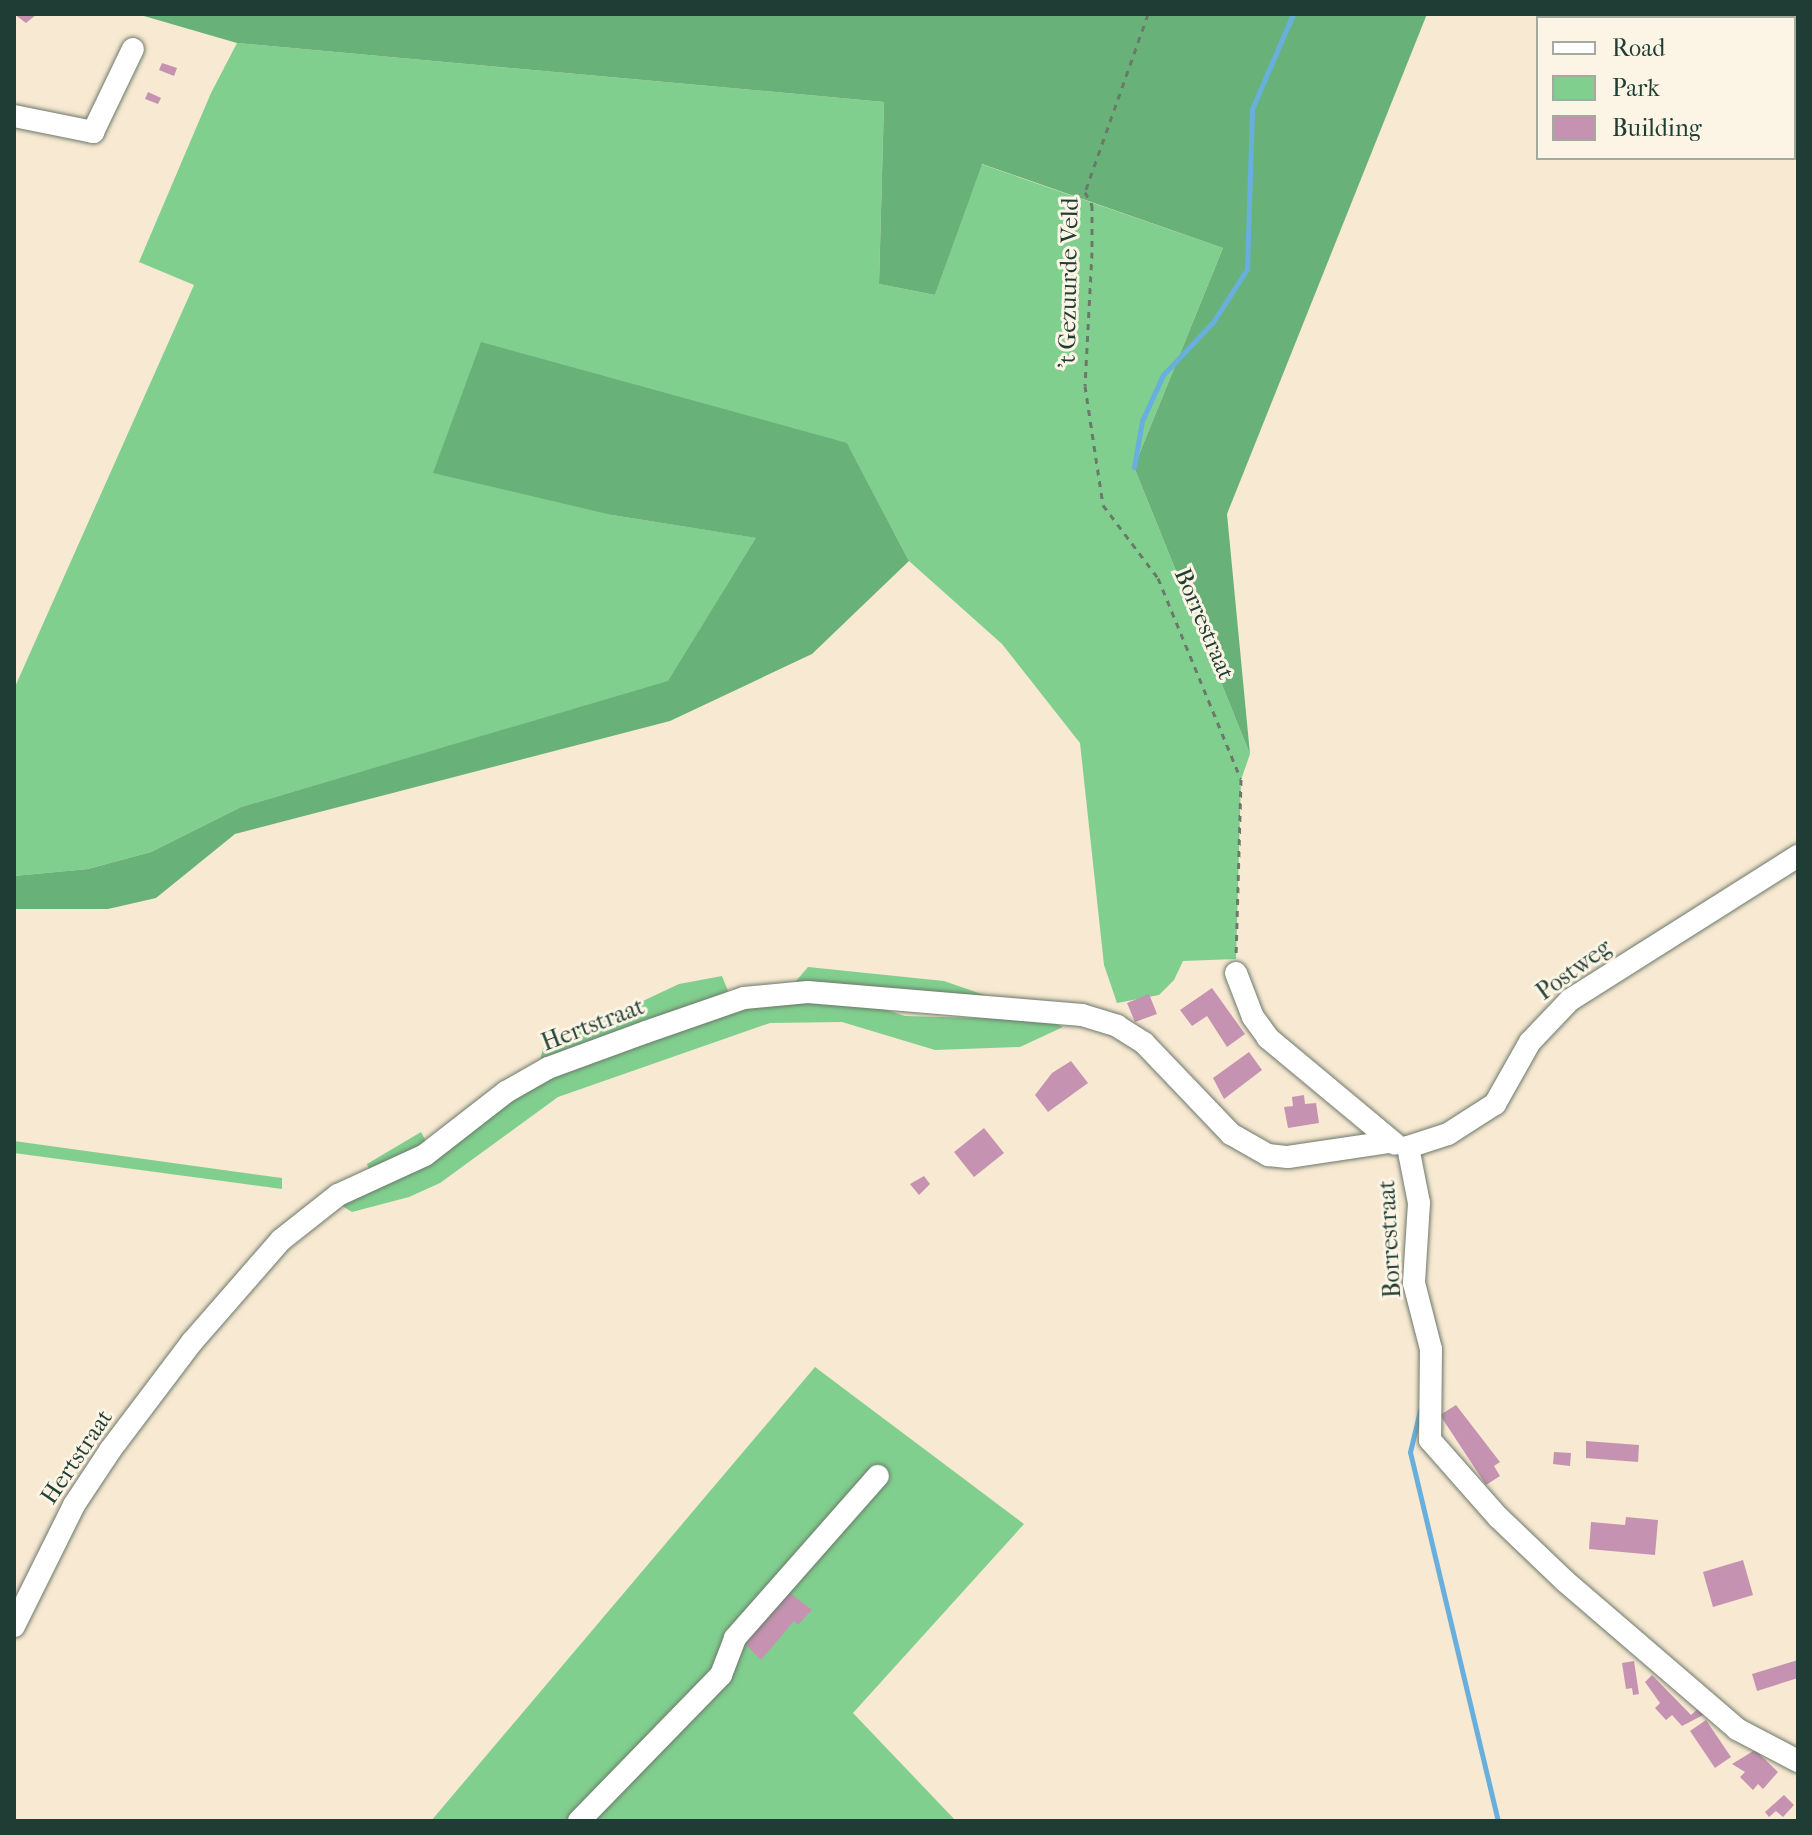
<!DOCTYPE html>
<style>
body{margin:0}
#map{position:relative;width:1812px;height:1835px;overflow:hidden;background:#f8e9d2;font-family:"IM FELL French Canon",serif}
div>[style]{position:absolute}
.green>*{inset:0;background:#81cf8e}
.forest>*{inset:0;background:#68b279}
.stream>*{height:5px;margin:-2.5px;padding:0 2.5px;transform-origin:2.5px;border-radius:2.5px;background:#68afde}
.building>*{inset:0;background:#c593b1}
.path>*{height:3px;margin-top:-1.5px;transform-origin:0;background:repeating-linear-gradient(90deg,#6b796b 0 6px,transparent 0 12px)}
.roads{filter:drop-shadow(0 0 2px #6b796b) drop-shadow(0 0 2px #6b796b)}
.minor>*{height:22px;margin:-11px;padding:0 11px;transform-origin:11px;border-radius:11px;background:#fff}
span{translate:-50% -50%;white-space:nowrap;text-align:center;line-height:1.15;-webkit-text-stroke:6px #fcf5e5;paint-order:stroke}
.street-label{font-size:24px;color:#1f3d34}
.frame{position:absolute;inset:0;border:16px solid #1f3d34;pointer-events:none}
.legend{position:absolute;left:1536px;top:16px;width:260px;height:144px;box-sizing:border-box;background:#fcf5e5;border:2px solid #a4ab9e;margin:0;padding:10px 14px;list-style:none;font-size:24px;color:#1f3d34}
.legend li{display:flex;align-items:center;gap:16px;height:40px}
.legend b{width:40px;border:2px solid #a4ab9e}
</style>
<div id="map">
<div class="green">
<i style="clip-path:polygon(237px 43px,884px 102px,879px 284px,935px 295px,981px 164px,1223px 248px,1134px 467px,1250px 754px,1241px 780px,1236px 959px,1183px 961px,1174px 980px,1159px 995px,1117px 1003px,1104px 965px,1080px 743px,1002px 644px,909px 561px,849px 447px,612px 515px,757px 538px,668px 682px,241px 807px,151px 852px,88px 869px,14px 876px,14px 689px,194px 285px,139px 262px,211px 93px)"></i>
<i style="clip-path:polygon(808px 967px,944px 981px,993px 998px,791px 987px)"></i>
<i style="clip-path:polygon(722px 976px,728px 991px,713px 1001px,539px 1065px,543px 1048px,679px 984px)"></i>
<i style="clip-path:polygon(805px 1001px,868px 1004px,905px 1016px,1047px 1020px,1063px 1027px,1020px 1047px,935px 1050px,842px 1022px,770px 1023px,558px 1097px,440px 1183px,409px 1197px,352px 1212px,339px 1204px,528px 1084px,730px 1007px)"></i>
<i style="clip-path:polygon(421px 1132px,428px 1145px,369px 1169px,367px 1164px)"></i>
<i style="clip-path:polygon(14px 1141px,282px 1178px,282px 1189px,14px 1153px)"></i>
<i style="clip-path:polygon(815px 1367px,1024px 1524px,853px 1713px,956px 1821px,431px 1821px)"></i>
</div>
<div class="forest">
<i style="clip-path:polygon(137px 14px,1427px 14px,1227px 514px,1250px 754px,1134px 467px,1223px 248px,982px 164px,935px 295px,879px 284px,884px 102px,237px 43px)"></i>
<i style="clip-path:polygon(481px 342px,847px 443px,909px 561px,812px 654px,670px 721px,235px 834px,156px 898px,108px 909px,14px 909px,14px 876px,88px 869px,151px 852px,241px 807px,668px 681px,756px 538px,612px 515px,433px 473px)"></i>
</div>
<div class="stream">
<i style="left:1134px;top:467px;width:47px;rotate:-80.1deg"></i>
<i style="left:1142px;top:421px;width:51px;rotate:-65.5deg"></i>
<i style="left:1163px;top:375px;width:73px;rotate:-46.7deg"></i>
<i style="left:1213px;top:322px;width:63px;rotate:-57.3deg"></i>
<i style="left:1247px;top:269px;width:160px;rotate:-88.2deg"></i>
<i style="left:1252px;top:109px;width:103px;rotate:-66.7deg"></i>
<i style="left:1420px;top:1410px;width:43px;rotate:103.4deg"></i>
<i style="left:1410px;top:1452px;width:379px;rotate:76.6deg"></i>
</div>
<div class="building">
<i style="clip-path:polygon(14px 14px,37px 14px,26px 23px)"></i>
<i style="clip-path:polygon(162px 63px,177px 68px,174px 76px,159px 70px)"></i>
<i style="clip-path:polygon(148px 92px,161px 98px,158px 104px,145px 99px)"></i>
<i style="clip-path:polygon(1212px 988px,1245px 1034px,1227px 1047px,1207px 1016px,1192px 1026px,1180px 1010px)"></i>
<i style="clip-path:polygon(1149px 994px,1157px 1014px,1135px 1022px,1127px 1003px)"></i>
<i style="clip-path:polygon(1249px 1052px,1262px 1070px,1224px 1099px,1213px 1078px)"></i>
<i style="clip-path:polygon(1071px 1061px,1088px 1083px,1048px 1112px,1035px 1095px,1052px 1073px)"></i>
<i style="clip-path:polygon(1304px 1095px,1305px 1104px,1316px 1103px,1319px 1123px,1288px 1128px,1284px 1107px,1293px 1106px,1292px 1097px)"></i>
<i style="clip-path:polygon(984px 1128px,1004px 1153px,974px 1177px,954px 1152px)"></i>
<i style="clip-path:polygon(924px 1176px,930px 1184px,919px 1195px,910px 1184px)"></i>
<i style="clip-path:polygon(1456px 1405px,1500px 1462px,1494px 1466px,1500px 1476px,1486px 1485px,1440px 1415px)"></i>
<i style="clip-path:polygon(1586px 1441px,1639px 1445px,1638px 1462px,1586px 1458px)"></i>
<i style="clip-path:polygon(1554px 1452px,1571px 1453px,1570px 1466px,1553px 1464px)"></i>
<i style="clip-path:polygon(1626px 1517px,1658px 1520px,1655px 1555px,1589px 1549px,1591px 1522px,1625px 1525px)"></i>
<i style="clip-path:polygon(1743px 1560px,1753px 1595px,1713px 1607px,1703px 1572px)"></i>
<i style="clip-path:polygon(786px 1590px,812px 1610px,798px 1625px,794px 1621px,761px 1660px,739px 1638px)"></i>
<i style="clip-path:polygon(1798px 1660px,1798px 1678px,1757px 1691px,1752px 1674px)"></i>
<i style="clip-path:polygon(1634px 1661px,1639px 1694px,1633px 1695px,1632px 1688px,1626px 1689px,1622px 1663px)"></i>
<i style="clip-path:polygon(1652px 1675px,1691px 1715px,1701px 1706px,1707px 1713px,1682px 1726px,1672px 1715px,1666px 1720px,1655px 1708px,1660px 1703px,1645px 1682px)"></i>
<i style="clip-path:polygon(1706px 1720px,1731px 1757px,1715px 1768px,1690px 1731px)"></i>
<i style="clip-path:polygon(1755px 1750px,1778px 1772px,1763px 1789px,1758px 1784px,1753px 1790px,1740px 1777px,1745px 1772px,1732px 1764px)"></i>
<i style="clip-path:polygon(1784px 1795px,1794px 1805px,1783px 1817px,1776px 1811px,1769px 1817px,1765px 1812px)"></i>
</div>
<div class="path">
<i style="left:1148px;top:14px;width:189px;rotate:109.5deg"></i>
<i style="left:1085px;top:192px;width:15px;rotate:62deg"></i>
<i style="left:1092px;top:205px;width:47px;rotate:90deg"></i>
<i style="left:1092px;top:252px;width:134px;rotate:93deg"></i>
<i style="left:1085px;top:386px;width:120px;rotate:81.4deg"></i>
<i style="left:1103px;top:505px;width:91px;rotate:53deg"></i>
<i style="left:1158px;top:578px;width:217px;rotate:67.6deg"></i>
<i style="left:1241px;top:779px;width:174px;rotate:91.6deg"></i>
</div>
<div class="roads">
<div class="minor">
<i style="left:14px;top:116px;width:81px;rotate:11.4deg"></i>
<i style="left:93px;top:132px;width:92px;rotate:-64.3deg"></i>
<i style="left:1236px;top:973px;width:47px;rotate:68.9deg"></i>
<i style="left:1253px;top:1017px;width:26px;rotate:54deg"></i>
<i style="left:1268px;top:1038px;width:165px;rotate:39.8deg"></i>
<i style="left:1408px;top:1147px;width:57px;rotate:78.9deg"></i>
<i style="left:1419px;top:1203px;width:80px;rotate:93.6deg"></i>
<i style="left:1414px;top:1283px;width:68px;rotate:75.6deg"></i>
<i style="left:1431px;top:1349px;width:91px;rotate:90.6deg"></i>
<i style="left:1430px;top:1440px;width:103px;rotate:48.6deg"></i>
<i style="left:1498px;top:1517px;width:93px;rotate:43.7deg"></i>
<i style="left:1565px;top:1581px;width:227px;rotate:40.7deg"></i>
<i style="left:1737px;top:1729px;width:69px;rotate:27.7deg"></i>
<i style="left:1408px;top:1147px;width:42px;rotate:-18deg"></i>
<i style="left:1448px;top:1134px;width:56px;rotate:-32.6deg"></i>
<i style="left:1495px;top:1104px;width:71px;rotate:-60.6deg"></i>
<i style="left:1530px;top:1042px;width:58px;rotate:-46.4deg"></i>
<i style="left:1570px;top:1000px;width:270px;rotate:-32.3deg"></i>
<i style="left:14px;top:1626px;width:135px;rotate:-63.6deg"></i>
<i style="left:74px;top:1505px;width:67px;rotate:-56.5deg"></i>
<i style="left:111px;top:1449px;width:134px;rotate:-52.9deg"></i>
<i style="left:192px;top:1342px;width:135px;rotate:-48.9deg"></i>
<i style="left:281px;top:1240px;width:73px;rotate:-38.3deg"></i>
<i style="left:338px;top:1195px;width:96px;rotate:-24.7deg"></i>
<i style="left:425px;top:1155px;width:103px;rotate:-37.9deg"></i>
<i style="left:506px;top:1092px;width:48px;rotate:-29.7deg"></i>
<i style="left:548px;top:1068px;width:104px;rotate:-20.2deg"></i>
<i style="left:646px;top:1032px;width:104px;rotate:-19.1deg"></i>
<i style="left:744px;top:998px;width:64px;rotate:-5.4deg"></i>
<i style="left:808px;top:992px;width:275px;rotate:4.8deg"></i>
<i style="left:1082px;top:1015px;width:37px;rotate:17deg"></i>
<i style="left:1117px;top:1026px;width:32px;rotate:32deg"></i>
<i style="left:1144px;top:1043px;width:126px;rotate:46.3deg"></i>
<i style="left:1231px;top:1134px;width:43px;rotate:29.6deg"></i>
<i style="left:1268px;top:1155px;width:20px;rotate:6deg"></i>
<i style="left:1288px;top:1157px;width:101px;rotate:-8.5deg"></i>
<i style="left:579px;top:1821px;width:204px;rotate:-45.8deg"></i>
<i style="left:721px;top:1675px;width:40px;rotate:-69deg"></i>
<i style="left:735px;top:1638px;width:216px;rotate:-48.6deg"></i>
</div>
</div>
<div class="street-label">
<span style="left:1069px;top:283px;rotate:-89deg">'t Gezuurde Veld</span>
<span style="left:1204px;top:624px;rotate:67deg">Borrestraat</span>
<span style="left:1574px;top:970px;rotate:-36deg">Postweg</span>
<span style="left:593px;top:1025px;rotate:-21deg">Hertstraat</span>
<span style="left:1390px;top:1239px;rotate:-93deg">Borrestraat</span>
<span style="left:77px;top:1457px;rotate:-56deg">Hertstraat</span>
</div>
<div class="frame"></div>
<ul class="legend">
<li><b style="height:10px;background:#fff"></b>Road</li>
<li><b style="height:22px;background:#81cf8e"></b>Park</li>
<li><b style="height:22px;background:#c593b1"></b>Building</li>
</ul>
</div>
